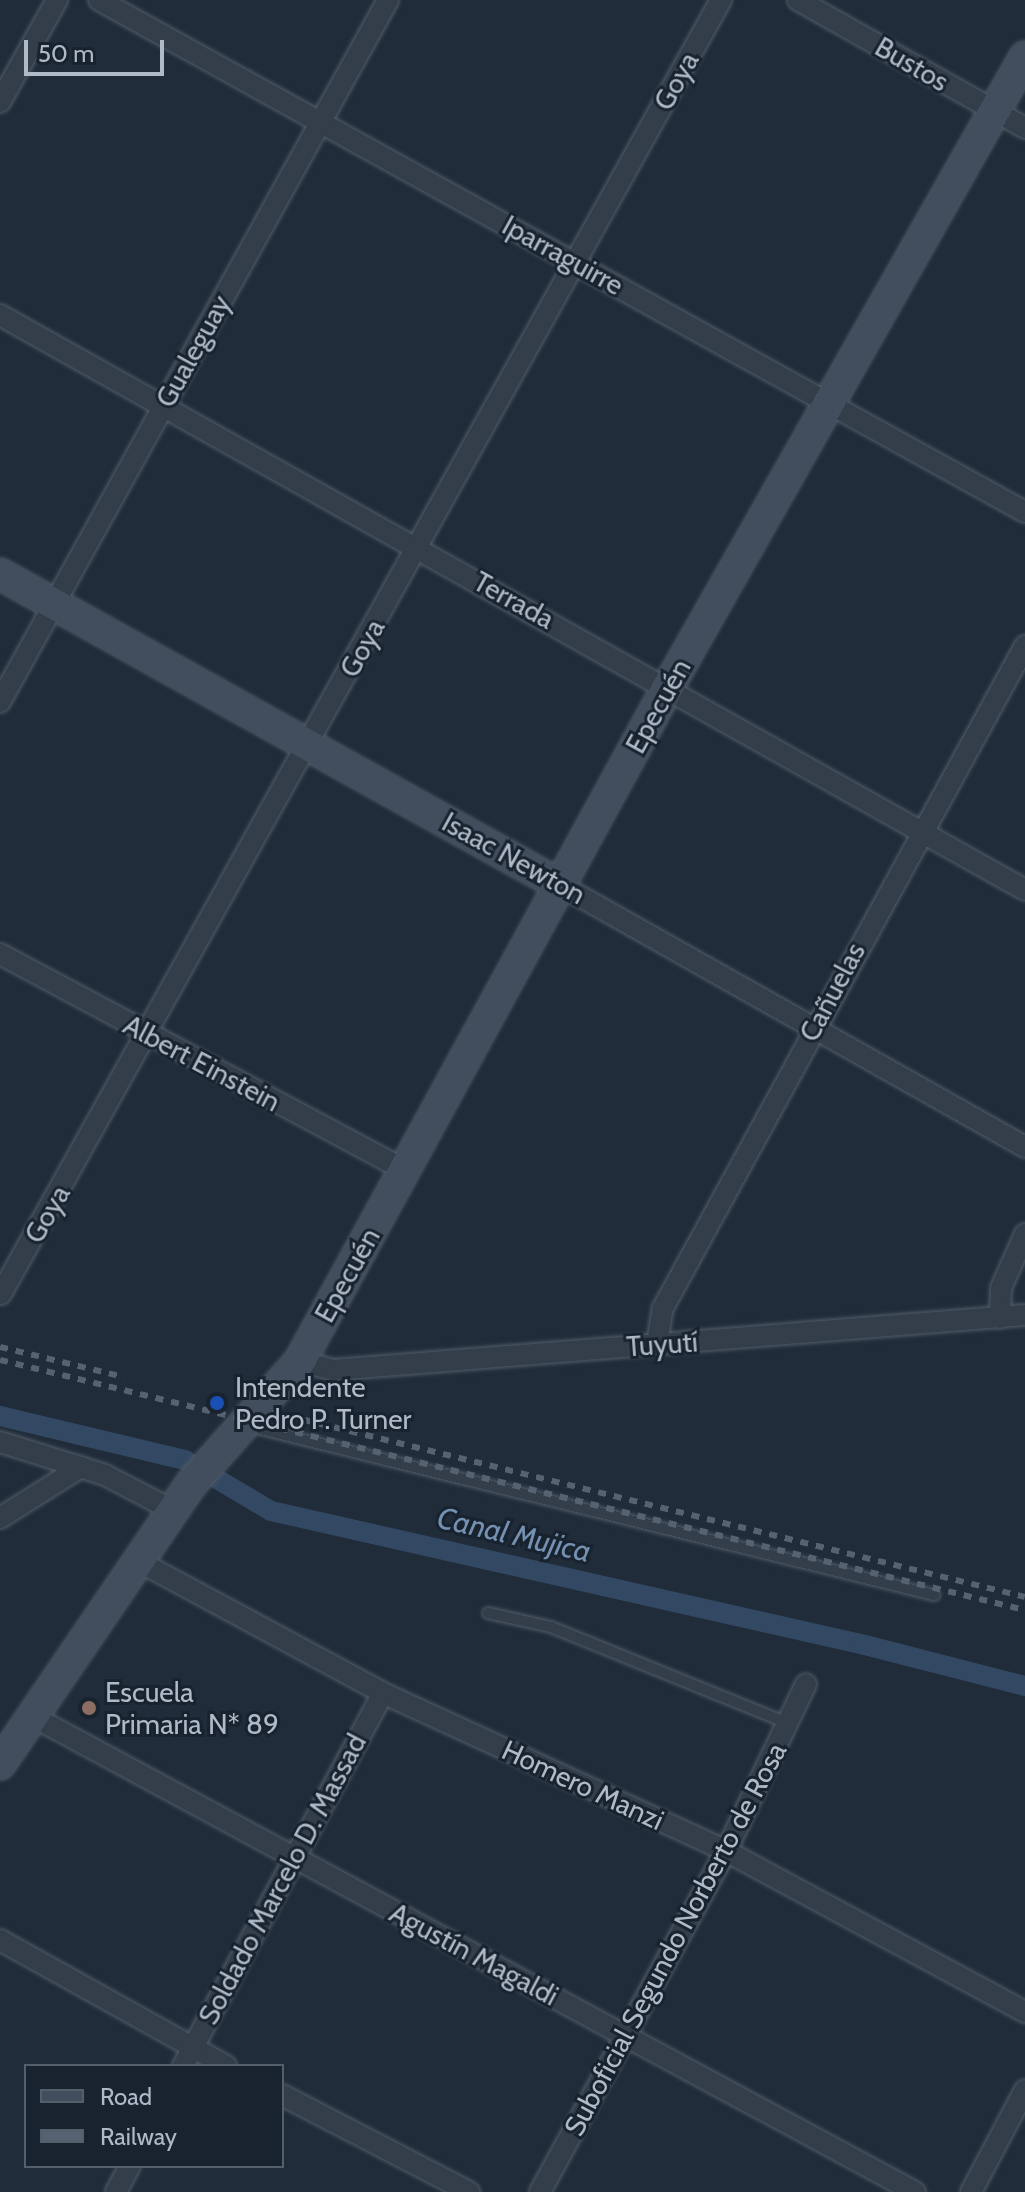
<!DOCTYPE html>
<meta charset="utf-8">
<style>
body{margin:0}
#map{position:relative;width:1025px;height:2192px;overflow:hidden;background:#202c3a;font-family:Cabin,sans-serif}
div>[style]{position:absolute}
.canal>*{height:20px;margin:-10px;padding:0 10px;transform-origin:10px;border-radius:10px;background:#334963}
.roads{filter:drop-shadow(0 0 2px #525c68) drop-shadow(0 0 2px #525c68)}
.lane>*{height:10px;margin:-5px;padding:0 5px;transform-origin:5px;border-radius:5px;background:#343e4a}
.street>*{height:20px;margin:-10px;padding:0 10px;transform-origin:10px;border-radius:10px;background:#343e4a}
.secondary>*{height:30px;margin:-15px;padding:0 15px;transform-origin:15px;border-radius:15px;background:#424d5d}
.rail>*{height:6px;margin-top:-3px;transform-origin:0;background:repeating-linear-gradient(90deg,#566272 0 8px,transparent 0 16px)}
.dots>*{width:22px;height:22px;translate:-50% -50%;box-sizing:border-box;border:4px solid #19232f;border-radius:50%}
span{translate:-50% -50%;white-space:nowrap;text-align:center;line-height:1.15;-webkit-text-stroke:6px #19232f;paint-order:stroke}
.street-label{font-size:28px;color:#afb9c7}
.poi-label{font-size:28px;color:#afb9c7}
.left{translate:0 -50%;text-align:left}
.water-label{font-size:30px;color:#7591b1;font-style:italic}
.legend{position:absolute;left:24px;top:2064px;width:260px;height:104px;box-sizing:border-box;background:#19232f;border:2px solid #555f6c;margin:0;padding:10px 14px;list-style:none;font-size:24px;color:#afb9c7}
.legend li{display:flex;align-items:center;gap:16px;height:40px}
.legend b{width:40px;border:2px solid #555f6c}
.scale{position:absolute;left:24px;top:40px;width:140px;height:36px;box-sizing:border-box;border:4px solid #afb9c7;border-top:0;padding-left:10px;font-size:24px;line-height:28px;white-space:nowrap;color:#afb9c7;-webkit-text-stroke:6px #19232f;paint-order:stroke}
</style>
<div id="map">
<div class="canal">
<i style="left:0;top:1416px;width:190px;rotate:13.4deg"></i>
<i style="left:185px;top:1460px;width:100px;rotate:30.7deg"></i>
<i style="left:271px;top:1511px;width:609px;rotate:12.71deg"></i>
<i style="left:865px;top:1645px;width:165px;rotate:14.4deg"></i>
</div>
<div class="roads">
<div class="lane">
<i style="left:248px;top:1426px;width:707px;rotate:13.84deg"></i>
<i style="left:488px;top:1613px;width:65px;rotate:12.5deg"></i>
<i style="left:551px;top:1627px;width:256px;rotate:22.1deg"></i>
</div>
<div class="street">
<i style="left:99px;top:0;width:1058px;rotate:28.94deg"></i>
<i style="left:798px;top:0;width:261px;rotate:29.4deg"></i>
<i style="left:0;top:102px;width:117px;rotate:-60.8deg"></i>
<i style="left:0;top:315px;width:1175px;rotate:29.29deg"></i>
<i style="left:0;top:702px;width:802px;rotate:-61.07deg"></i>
<i style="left:560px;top:885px;width:534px;rotate:29.4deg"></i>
<i style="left:0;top:954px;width:459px;rotate:28.1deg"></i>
<i style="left:1px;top:1294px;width:1481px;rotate:-60.91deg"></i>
<i style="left:1000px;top:1318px;width:30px;rotate:-88deg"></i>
<i style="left:1001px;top:1288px;width:59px;rotate:-66deg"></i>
<i style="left:657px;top:1344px;width:36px;rotate:-81deg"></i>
<i style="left:663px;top:1308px;width:755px;rotate:-61.33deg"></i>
<i style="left:300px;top:1361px;width:34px;rotate:15deg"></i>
<i style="left:333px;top:1370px;width:694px;rotate:-4.54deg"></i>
<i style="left:0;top:1442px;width:110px;rotate:17.4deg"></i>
<i style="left:105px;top:1475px;width:78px;rotate:27.6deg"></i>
<i style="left:0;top:1518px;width:96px;rotate:-32.2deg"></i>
<i style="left:140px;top:1562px;width:276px;rotate:28.3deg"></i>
<i style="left:383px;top:1693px;width:378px;rotate:24.7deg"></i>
<i style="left:726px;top:1851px;width:340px;rotate:28.3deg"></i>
<i style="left:32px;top:1716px;width:1003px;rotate:28.33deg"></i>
<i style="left:0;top:1940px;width:259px;rotate:29.1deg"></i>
<i style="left:183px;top:2066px;width:423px;rotate:-61.8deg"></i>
<i style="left:282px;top:2095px;width:211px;rotate:27.4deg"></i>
<i style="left:116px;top:2192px;width:30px;rotate:-62deg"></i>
<i style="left:540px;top:2192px;width:388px;rotate:-61.4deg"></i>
<i style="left:726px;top:1851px;width:185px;rotate:-64.4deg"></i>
<i style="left:971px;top:2192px;width:115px;rotate:-62.1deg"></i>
</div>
<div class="secondary">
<i style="left:0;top:574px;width:641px;rotate:29.05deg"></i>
<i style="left:0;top:1764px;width:340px;rotate:-55.7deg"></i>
<i style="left:192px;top:1483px;width:163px;rotate:-48.5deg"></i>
<i style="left:300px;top:1361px;width:768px;rotate:-61.37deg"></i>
<i style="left:668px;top:687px;width:724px;rotate:-60.46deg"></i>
</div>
</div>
<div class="rail">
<i style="left:0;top:1347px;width:128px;rotate:13.6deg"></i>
<i style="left:0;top:1360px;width:1055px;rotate:13.71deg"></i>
<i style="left:272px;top:1412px;width:775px;rotate:13.8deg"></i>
</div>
<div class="dots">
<i style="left:217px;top:1403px;background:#1a4fb4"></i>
<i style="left:89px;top:1708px;background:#8d6e63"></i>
</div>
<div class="street-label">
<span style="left:912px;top:64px;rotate:30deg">Bustos</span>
<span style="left:676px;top:81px;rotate:-61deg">Goya</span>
<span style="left:563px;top:255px;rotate:29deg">Iparraguirre</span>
<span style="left:193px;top:351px;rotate:-61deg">Gualeguay</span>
<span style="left:514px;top:600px;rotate:29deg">Terrada</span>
<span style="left:362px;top:648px;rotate:-61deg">Goya</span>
<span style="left:658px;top:706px;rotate:-61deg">Epecuén</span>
<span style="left:514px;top:858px;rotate:29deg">Isaac Newton</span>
<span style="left:832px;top:992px;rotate:-62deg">Cañuelas</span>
<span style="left:202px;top:1063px;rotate:28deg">Albert Einstein</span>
<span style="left:47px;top:1214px;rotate:-60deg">Goya</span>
<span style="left:347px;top:1275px;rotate:-61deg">Epecuén</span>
<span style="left:662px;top:1344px;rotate:-4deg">Tuyutí</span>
<span style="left:583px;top:1785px;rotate:25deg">Homero Manzi</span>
<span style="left:282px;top:1879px;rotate:-62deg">Soldado Marcelo D. Massad</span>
<span style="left:675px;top:1939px;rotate:-62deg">Suboficial Segundo Norberto de Rosa</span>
<span style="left:474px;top:1954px;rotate:28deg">Agustín Magaldi</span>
</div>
<div class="poi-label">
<span class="left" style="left:235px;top:1403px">Intendente<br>Pedro P. Turner</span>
<span class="left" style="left:105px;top:1708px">Escuela<br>Primaria N* 89</span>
</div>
<div class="water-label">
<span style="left:514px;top:1535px;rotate:13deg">Canal Mujica</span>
</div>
<ul class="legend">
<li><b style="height:10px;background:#424d5d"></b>Road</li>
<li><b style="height:10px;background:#566272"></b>Railway</li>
</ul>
<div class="scale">50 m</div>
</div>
